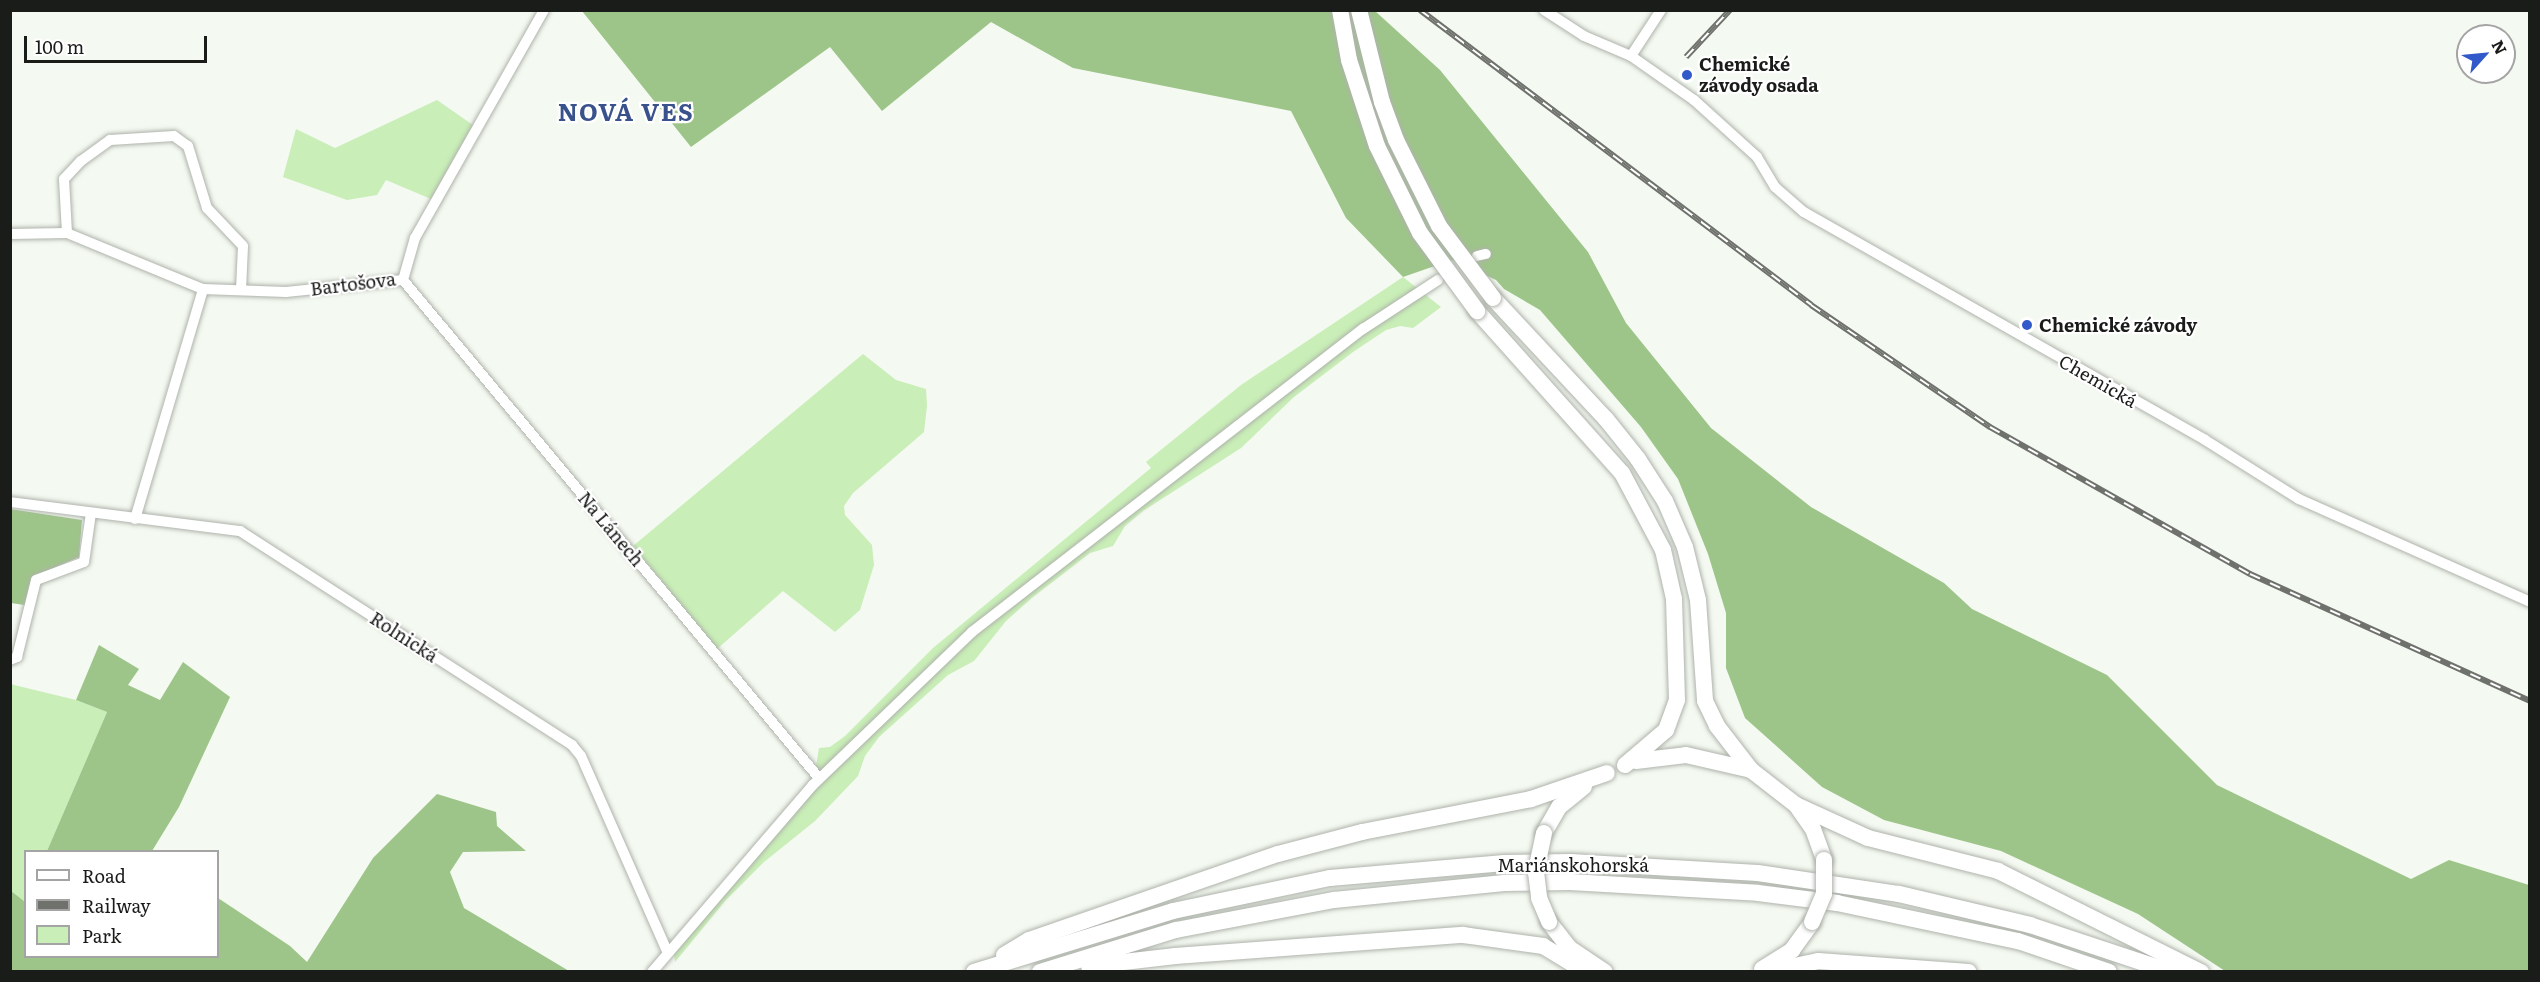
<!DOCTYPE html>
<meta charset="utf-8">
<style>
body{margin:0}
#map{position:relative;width:2540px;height:982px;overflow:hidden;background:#f4f9f1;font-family:Literata,serif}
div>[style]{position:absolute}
.green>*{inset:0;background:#c9eeb7}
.forest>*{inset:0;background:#9ec589}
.roads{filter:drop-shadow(0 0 2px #aeb3ab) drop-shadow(0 0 2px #aeb3ab)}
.minor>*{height:10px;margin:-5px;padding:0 5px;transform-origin:5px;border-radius:5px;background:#fff}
.secondary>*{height:16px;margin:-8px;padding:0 8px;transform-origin:8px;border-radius:8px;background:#fff}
.rail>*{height:6px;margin-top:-3px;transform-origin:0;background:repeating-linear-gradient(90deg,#fff 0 11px,#6e716c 0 22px);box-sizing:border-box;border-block:2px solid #6e716c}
.bridges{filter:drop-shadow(0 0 2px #aeb3ab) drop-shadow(0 0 2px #aeb3ab)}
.secondary-bridge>*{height:16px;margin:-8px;padding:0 8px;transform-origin:8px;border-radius:8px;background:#fff}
.dots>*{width:16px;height:16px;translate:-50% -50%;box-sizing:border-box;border:3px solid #fff;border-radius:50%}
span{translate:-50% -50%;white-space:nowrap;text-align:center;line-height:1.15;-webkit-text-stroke:4.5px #fff;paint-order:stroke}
.poi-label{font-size:18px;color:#1a1c19;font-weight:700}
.left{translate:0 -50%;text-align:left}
.street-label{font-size:18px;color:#1a1c19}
.district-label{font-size:24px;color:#3a528c;font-weight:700;letter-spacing:1.5px}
.frame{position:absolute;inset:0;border:12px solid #1a1c19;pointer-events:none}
.legend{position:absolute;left:24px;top:850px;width:195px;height:108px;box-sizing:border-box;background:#fff;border:2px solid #a3a4a3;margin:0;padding:8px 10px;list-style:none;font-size:18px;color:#1a1c19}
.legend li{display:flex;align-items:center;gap:12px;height:30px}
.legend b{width:30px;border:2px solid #a3a4a3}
.north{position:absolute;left:2456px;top:24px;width:60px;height:60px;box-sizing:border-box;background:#fff;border:2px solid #a3a4a3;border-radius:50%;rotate:63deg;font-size:16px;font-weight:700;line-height:24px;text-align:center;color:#1a1c19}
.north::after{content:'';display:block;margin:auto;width:21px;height:27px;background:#3159c9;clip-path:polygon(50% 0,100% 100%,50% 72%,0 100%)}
.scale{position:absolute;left:24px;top:36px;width:183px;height:27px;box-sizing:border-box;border:3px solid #1a1c19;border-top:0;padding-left:8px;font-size:18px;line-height:21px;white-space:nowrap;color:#1a1c19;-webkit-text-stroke:4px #fff;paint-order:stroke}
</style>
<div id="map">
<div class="green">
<i style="clip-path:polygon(437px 100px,473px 125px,431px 199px,386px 180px,377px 195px,347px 200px,283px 177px,296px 129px,335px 148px)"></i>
<i style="clip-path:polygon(1403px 277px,1441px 307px,1413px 328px,1400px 326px,1386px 330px,1353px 352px,1294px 397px,1241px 448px,1143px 511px,1125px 526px,1113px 546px,1090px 553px,1033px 597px,1006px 621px,974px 661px,948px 675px,879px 737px,865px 756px,858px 776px,815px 821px,764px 862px,726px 900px,675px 962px,673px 944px,813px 785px,819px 748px,830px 747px,845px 736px,933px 648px,1151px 468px,1146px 462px,1241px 385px)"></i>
<i style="clip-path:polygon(863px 354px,896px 380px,926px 389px,927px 406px,924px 432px,853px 493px,844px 506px,845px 515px,872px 545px,874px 565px,860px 610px,835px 632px,783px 591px,717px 649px,633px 546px)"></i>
<i style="clip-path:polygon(10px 684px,76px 700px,107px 712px,47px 851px,26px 852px,24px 905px,11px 891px)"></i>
</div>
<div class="forest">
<i style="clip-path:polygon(582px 11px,1375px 11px,1440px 70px,1588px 252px,1626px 323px,1711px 428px,1811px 507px,1944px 583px,1972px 609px,2107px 675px,2217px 785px,2411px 879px,2449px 860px,2529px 885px,2529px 971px,2225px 971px,2138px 914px,2001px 851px,1884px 820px,1822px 787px,1745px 718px,1726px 668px,1726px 613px,1708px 554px,1678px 479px,1641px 427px,1540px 310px,1504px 289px,1496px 280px,1452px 260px,1403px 277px,1346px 218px,1291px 111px,1073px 68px,991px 22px,882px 111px,830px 47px,691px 147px)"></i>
<i style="clip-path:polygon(10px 509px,82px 520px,79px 557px,44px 572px,31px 606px,11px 603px)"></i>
<i style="clip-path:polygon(99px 645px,139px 669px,128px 685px,160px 700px,183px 662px,230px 697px,179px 807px,152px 851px,47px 851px,107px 712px,76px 700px)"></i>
<i style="clip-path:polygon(437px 794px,496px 812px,497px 826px,526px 851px,463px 852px,450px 872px,464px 908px,569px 971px,11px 971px,11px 891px,25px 902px,26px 956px,218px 956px,218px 898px,290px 946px,307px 962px,373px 858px)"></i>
</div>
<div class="roads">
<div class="minor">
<i style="left:1544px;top:10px;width:48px;rotate:33deg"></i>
<i style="left:1584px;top:36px;width:51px;rotate:23.1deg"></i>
<i style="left:1631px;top:56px;width:77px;rotate:34.9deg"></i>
<i style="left:1694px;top:100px;width:85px;rotate:42.1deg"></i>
<i style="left:1757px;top:157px;width:35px;rotate:59deg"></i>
<i style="left:1775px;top:187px;width:38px;rotate:41deg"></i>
<i style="left:1804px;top:212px;width:461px;rotate:29.6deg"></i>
<i style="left:2205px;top:440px;width:111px;rotate:32.1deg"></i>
<i style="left:2299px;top:499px;width:253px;rotate:24deg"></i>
<i style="left:1631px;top:56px;width:55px;rotate:-56.9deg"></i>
<i style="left:67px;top:233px;width:54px;rotate:-93.2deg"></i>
<i style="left:64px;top:179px;width:25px;rotate:-47deg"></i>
<i style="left:81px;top:161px;width:36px;rotate:-36deg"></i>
<i style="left:110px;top:140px;width:64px;rotate:-3.6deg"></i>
<i style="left:174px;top:136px;width:17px;rotate:36deg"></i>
<i style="left:188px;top:146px;width:65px;rotate:73deg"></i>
<i style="left:207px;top:208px;width:52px;rotate:46.5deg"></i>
<i style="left:243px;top:246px;width:44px;rotate:92.6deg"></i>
<i style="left:10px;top:234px;width:57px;rotate:-1deg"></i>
<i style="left:67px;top:233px;width:147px;rotate:22.4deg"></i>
<i style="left:203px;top:289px;width:83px;rotate:2.1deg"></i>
<i style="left:286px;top:292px;width:118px;rotate:-5.9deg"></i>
<i style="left:403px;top:280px;width:44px;rotate:-74.1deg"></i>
<i style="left:415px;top:238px;width:262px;rotate:-60.5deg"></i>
<i style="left:1477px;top:256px;width:9px;rotate:-13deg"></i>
<i style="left:403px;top:280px;width:649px;rotate:50.13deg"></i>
<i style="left:10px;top:502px;width:232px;rotate:7.2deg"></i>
<i style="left:240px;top:531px;width:395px;rotate:32.8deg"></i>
<i style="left:572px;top:745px;width:14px;rotate:51deg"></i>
<i style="left:581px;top:756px;width:213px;rotate:66.2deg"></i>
<i style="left:135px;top:519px;width:240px;rotate:-73.5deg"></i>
<i style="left:10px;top:660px;width:8px;rotate:-23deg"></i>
<i style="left:17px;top:657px;width:79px;rotate:-76.1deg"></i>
<i style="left:36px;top:580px;width:51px;rotate:-20.6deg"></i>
<i style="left:84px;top:562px;width:49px;rotate:-81.9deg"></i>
<i style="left:652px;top:972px;width:247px;rotate:-49.3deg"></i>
<i style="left:813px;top:785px;width:221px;rotate:-43.9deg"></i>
<i style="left:972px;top:632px;width:495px;rotate:-37.8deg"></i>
<i style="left:1363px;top:329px;width:90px;rotate:-33.2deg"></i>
</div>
<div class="secondary">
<i style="left:1493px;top:298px;width:166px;rotate:47deg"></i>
<i style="left:1606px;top:419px;width:51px;rotate:51.3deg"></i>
<i style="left:1638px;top:459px;width:50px;rotate:57.3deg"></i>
<i style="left:1665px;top:501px;width:50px;rotate:66.5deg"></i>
<i style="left:1685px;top:547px;width:55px;rotate:76.2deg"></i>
<i style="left:1698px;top:600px;width:101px;rotate:86deg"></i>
<i style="left:1705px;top:701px;width:28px;rotate:64deg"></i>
<i style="left:1717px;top:726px;width:56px;rotate:52.3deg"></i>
<i style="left:1477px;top:311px;width:217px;rotate:48.2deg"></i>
<i style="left:1622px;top:473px;width:87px;rotate:62deg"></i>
<i style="left:1663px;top:550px;width:50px;rotate:77.3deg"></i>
<i style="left:1674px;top:599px;width:101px;rotate:88.3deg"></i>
<i style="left:1677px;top:700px;width:32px;rotate:110deg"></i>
<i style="left:1666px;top:730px;width:54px;rotate:139.5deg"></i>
<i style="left:1636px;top:761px;width:50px;rotate:-6.8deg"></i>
<i style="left:1686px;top:755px;width:67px;rotate:13deg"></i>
<i style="left:1751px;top:770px;width:57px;rotate:37.9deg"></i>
<i style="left:1796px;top:805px;width:29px;rotate:55deg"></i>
<i style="left:1813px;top:829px;width:33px;rotate:70deg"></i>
<i style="left:1796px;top:805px;width:79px;rotate:24.6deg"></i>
<i style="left:1868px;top:838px;width:134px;rotate:14.2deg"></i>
<i style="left:1998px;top:871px;width:227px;rotate:26.5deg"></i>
<i style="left:1544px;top:833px;width:30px;rotate:-60deg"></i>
<i style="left:1559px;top:807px;width:32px;rotate:-39deg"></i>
<i style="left:1549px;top:922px;width:33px;rotate:52deg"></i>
<i style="left:1569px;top:948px;width:43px;rotate:33.7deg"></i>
<i style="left:1004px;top:955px;width:29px;rotate:-31deg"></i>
<i style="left:1029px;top:940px;width:263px;rotate:-19.1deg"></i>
<i style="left:1278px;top:854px;width:87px;rotate:-14.7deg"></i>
<i style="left:1362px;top:832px;width:172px;rotate:-11deg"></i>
<i style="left:1531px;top:799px;width:80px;rotate:-18.9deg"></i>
<i style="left:1089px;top:966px;width:87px;rotate:-6.6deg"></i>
<i style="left:1175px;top:956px;width:289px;rotate:-4.2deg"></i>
<i style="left:1463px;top:935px;width:81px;rotate:7.8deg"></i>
<i style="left:1543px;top:946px;width:50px;rotate:31.2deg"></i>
<i style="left:1762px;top:969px;width:36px;rotate:-32deg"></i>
<i style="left:1792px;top:950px;width:34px;rotate:-54deg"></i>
<i style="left:974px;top:972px;width:208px;rotate:-17deg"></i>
<i style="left:1173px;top:911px;width:160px;rotate:-11.9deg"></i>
<i style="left:1330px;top:878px;width:175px;rotate:-4.9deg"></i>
<i style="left:1504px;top:863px;width:67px;rotate:-0.9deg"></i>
<i style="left:1571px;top:862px;width:187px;rotate:3.4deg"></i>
<i style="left:1758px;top:873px;width:143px;rotate:8.5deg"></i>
<i style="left:1899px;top:894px;width:135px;rotate:13.3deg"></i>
<i style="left:2030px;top:925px;width:149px;rotate:18.4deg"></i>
<i style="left:1040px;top:972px;width:142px;rotate:-17.2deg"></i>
<i style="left:1176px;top:930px;width:161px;rotate:-10.8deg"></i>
<i style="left:1334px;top:900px;width:171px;rotate:-5.7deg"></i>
<i style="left:1504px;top:883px;width:66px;rotate:-0.9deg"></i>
<i style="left:1570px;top:882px;width:188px;rotate:3.3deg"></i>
<i style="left:1758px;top:893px;width:80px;rotate:7.2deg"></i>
<i style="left:1837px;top:903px;width:185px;rotate:11.9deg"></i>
<i style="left:2018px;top:941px;width:96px;rotate:18.8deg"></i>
<i style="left:1766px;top:972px;width:53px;rotate:-11.9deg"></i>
<i style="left:1818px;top:961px;width:151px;rotate:4.2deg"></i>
</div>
</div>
<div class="rail">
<i style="left:1420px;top:10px;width:490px;rotate:37deg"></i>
<i style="left:1811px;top:305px;width:217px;rotate:34.3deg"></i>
<i style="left:1990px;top:427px;width:299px;rotate:29.5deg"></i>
<i style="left:2250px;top:574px;width:307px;rotate:24.4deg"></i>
<i style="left:1686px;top:57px;width:64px;rotate:-46.9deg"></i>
</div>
<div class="bridges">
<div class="secondary-bridge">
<i style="left:1340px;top:10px;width:51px;rotate:79.8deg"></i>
<i style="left:1349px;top:60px;width:90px;rotate:72deg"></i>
<i style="left:1377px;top:146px;width:97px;rotate:63.7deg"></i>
<i style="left:1420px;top:233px;width:97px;rotate:53.8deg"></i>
<i style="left:1359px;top:10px;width:95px;rotate:76deg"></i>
<i style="left:1382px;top:102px;width:40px;rotate:69.8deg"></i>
<i style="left:1396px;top:140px;width:96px;rotate:63.4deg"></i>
<i style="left:1439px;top:226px;width:90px;rotate:53.1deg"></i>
<i style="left:1544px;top:833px;width:40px;rotate:102deg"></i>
<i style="left:1536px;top:872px;width:26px;rotate:83deg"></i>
<i style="left:1539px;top:898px;width:26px;rotate:67deg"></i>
<i style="left:1812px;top:922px;width:30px;rotate:-67deg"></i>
<i style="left:1824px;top:894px;width:34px;rotate:-90deg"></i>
</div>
</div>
<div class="dots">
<i style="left:1687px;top:75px;background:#3159c9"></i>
<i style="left:2027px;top:325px;background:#3159c9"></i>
</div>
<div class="poi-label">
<span class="left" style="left:1699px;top:75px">Chemické<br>závody osada</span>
<span class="left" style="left:2039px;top:325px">Chemické závody</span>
</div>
<div class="street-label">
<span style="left:353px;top:284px;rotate:-7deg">Bartošova</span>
<span style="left:2098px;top:381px;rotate:30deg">Chemická</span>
<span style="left:611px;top:529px;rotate:50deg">Na Lánech</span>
<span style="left:404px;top:637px;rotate:33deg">Rolnická</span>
<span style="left:1573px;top:865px">Mariánskohorská</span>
</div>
<div class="district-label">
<span style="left:626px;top:111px">NOVÁ VES</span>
</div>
<div class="frame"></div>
<ul class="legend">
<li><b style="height:8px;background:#fff"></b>Road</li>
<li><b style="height:8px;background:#6e716c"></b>Railway</li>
<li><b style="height:16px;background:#c9eeb7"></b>Park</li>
</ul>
<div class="north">N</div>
<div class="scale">100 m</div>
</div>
